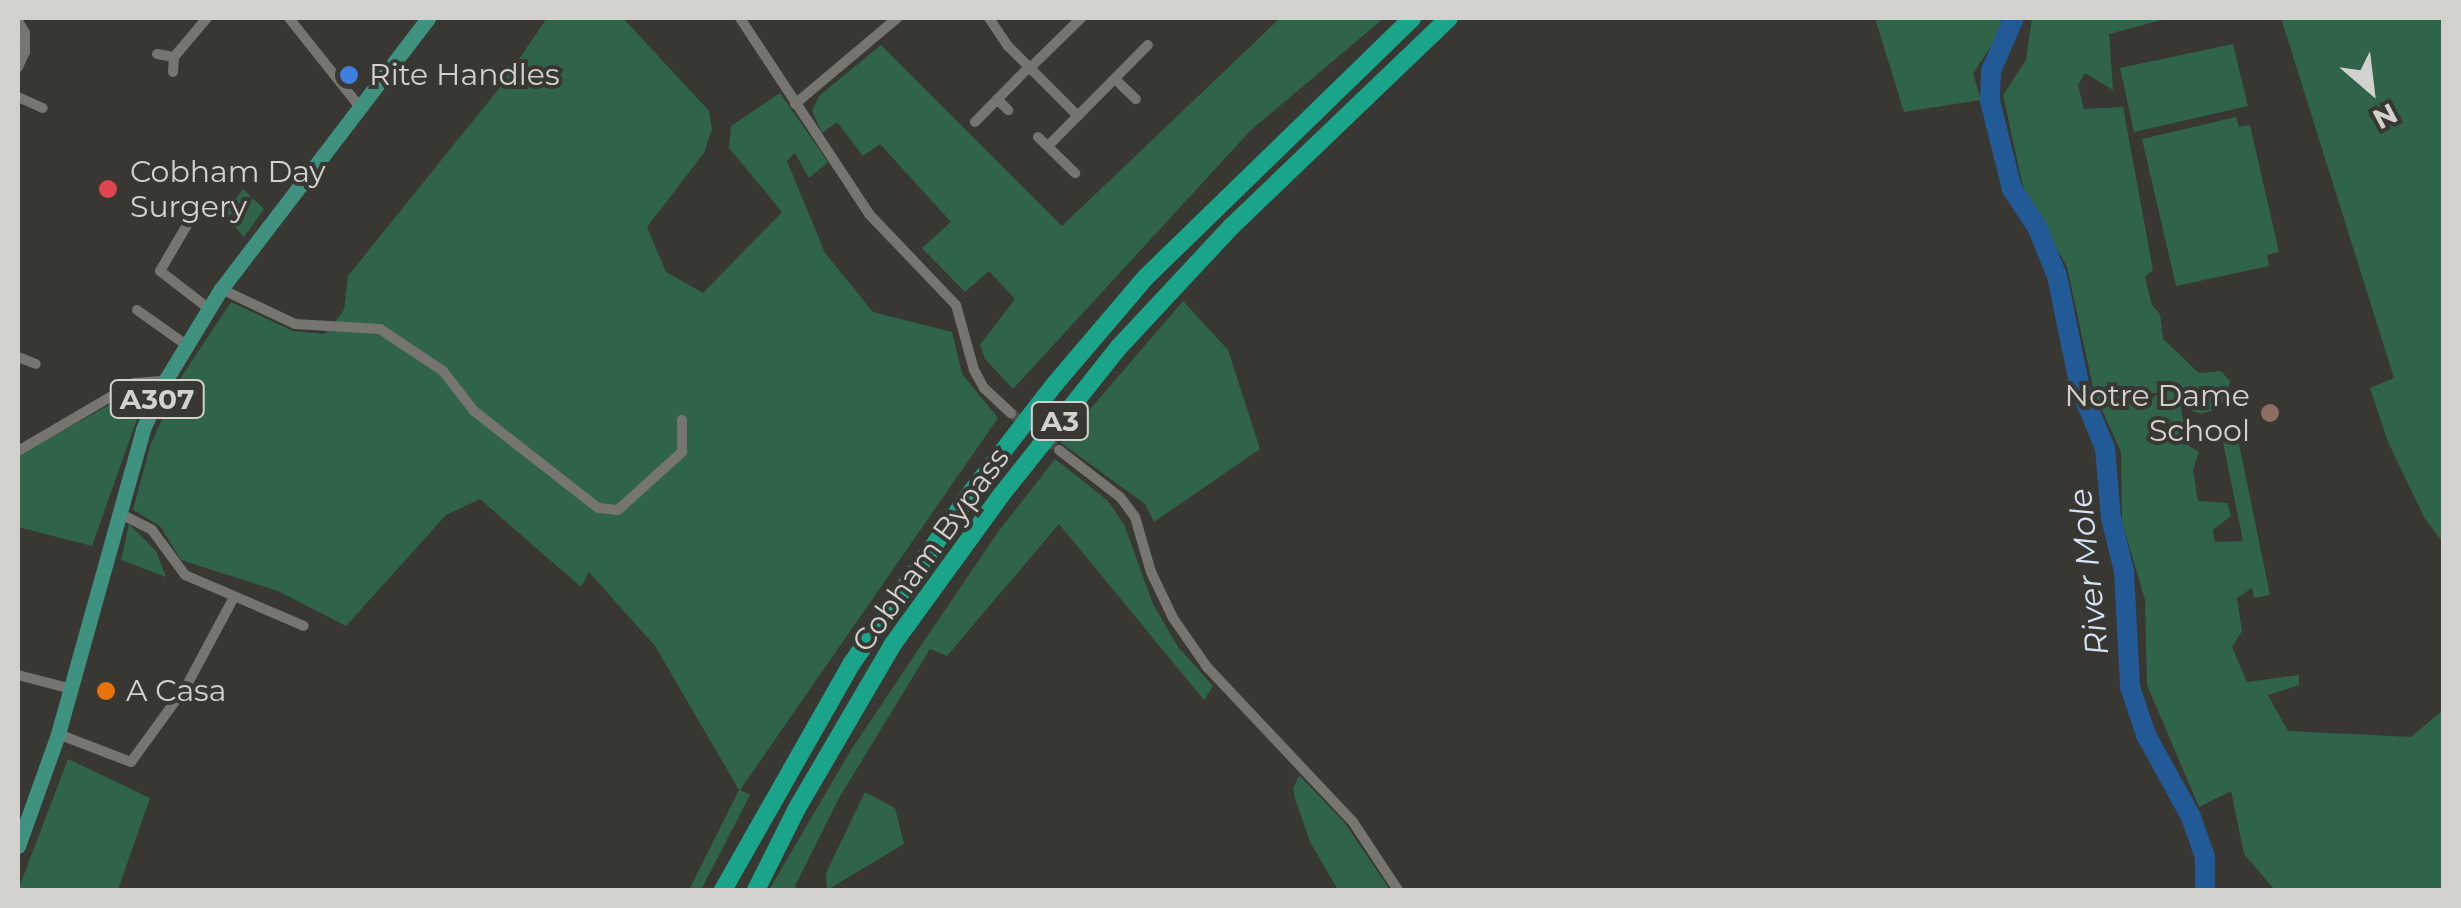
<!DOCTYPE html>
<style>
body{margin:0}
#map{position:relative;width:2461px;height:908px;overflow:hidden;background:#383732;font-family:Montserrat,sans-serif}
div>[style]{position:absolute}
.green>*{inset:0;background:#2f6448}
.river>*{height:20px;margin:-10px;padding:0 10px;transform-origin:10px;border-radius:10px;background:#225997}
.street-tunnel>*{height:10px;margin-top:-5px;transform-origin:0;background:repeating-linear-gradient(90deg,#4f4e49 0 10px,transparent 0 15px)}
.street>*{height:10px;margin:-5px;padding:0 5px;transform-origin:5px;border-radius:5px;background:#767570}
.primary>*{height:15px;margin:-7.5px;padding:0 7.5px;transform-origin:7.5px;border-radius:7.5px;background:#3f9280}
.highway>*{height:18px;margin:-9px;padding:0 9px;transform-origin:9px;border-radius:9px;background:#1aa58a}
.dots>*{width:28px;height:28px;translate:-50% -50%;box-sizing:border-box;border:5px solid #383732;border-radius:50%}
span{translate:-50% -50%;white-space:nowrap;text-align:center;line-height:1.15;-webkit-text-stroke:8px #383732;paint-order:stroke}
.shield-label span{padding:2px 8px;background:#383732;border:2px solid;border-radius:8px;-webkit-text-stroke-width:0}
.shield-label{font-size:28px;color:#d2d1ce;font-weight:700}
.poi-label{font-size:30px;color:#d2d1ce}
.left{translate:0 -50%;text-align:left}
.right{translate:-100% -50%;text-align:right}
.street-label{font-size:30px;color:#d2d1ce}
.water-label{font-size:32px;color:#d4e3f5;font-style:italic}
.frame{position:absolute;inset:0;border:20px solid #d2d1ce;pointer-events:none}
.north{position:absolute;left:2321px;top:40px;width:100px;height:100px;-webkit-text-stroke:8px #383732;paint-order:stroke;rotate:152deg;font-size:28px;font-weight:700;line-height:40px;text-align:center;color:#d2d1ce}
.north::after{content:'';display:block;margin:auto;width:35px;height:45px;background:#d2d1ce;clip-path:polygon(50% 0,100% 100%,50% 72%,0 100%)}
</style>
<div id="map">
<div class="green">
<i style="clip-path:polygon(547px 18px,623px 18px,709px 111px,712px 129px,704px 153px,647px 227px,666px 272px,703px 293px,782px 212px,729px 148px,731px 126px,780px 93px,828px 162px,809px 178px,795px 153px,787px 161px,825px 253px,873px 312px,952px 332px,962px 374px,998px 418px,740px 790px,750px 795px,701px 890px,689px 890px,739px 790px,655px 646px,589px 572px,581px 587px,480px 499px,446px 515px,346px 626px,278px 591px,181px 560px,160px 526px,133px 510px,150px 446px,180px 379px,231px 302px,293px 331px,325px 334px,344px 310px,348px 276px,497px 91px)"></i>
<i style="clip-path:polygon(1280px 18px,1384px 18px,1251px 130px,1013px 389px,985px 359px,980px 345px,1015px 299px,989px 271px,965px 292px,922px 248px,951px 222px,880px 144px,863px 156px,837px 122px,822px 133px,812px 111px,819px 96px,881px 45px,1062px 226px)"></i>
<i style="clip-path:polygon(1875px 18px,2001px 18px,2001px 30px,1973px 74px,1981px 100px,1904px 112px)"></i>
<i style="clip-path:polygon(2032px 18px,2169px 18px,2109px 34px,2113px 90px,2085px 73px,2078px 85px,2084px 109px,2123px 107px,2153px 270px,2145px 277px,2152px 305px,2160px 314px,2163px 339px,2199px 373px,2221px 371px,2230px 381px,2226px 399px,2214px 410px,2201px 414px,2181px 406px,2186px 444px,2199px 452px,2193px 470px,2198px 501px,2227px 503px,2231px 516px,2213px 530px,2215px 542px,2243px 541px,2223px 442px,2238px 439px,2270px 595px,2254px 598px,2252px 588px,2237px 598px,2242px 631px,2232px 647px,2247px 682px,2299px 675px,2299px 685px,2268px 695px,2288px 731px,2411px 737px,2443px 710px,2443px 890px,2275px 890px,2244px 854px,2231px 791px,2199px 807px,2147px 685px,2145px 600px,2122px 521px,2121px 452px,2094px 392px,2067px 267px,2023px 187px,2003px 95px,2026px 60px)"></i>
<i style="clip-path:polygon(2281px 18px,2443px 18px,2443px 543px,2424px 517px,2388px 442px,2370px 388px,2394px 378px)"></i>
<i style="clip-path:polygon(2233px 44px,2248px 106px,2134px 132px,2120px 68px)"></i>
<i style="clip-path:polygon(2236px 117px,2239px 127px,2250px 125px,2279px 252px,2267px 255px,2269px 266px,2176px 286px,2142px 139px)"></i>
<i style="clip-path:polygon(243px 189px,264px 209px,244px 237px,219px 209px,226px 212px)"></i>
<i style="clip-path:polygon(1183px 301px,1228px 350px,1260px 449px,1154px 522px,1145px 504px,1061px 443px)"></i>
<i style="clip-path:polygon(140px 388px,144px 399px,92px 546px,18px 527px,18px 455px)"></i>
<i style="clip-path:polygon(1055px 459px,1107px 500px,1124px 524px,1153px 604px,1178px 647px,1213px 686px,1204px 700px,1059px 524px,947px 656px,930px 649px,839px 798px,795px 886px,798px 890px,769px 890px,851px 750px,922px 644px,998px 532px)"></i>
<i style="clip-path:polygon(129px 524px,156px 551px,166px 577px,121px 560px)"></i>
<i style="clip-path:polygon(68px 759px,150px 798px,118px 890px,18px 890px)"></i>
<i style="clip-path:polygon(1299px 775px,1344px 822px,1390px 890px,1338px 890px,1311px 844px,1296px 802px,1293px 789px)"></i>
<i style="clip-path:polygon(865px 792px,895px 808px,904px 844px,827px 890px,826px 873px)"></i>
</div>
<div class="river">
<i style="left:2014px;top:18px;width:58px;rotate:113.5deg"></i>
<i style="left:1991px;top:71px;width:30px;rotate:92deg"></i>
<i style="left:1990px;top:101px;width:91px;rotate:76deg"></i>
<i style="left:2012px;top:189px;width:45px;rotate:56.7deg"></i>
<i style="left:2037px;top:227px;width:53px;rotate:67.8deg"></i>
<i style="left:2057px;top:276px;width:114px;rotate:78.4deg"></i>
<i style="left:2080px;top:388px;width:65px;rotate:67.4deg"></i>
<i style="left:2105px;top:448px;width:70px;rotate:85.1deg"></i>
<i style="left:2111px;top:518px;width:55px;rotate:76.2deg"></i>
<i style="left:2124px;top:571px;width:116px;rotate:87deg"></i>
<i style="left:2130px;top:687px;width:51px;rotate:71.6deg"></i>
<i style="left:2146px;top:735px;width:94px;rotate:61.2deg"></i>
<i style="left:2191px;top:817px;width:42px;rotate:70.7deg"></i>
<i style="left:2205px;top:857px;width:33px;rotate:90deg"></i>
</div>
<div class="street-tunnel">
<i style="left:1011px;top:413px;width:61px;rotate:37.6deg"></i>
</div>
<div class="street">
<i style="left:289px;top:18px;width:112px;rotate:51.5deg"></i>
<i style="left:740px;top:18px;width:235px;rotate:56.6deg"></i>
<i style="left:869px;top:214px;width:126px;rotate:46.3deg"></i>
<i style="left:956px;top:305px;width:67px;rotate:74.5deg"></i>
<i style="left:974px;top:370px;width:21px;rotate:61deg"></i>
<i style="left:984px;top:388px;width:37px;rotate:43deg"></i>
<i style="left:989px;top:18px;width:34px;rotate:56deg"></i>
<i style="left:1008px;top:46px;width:99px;rotate:45deg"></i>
<i style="left:18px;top:21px;width:14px;rotate:60deg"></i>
<i style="left:25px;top:33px;width:19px;rotate:90deg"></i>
<i style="left:25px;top:52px;width:17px;rotate:115deg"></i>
<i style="left:157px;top:54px;width:17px;rotate:10deg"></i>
<i style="left:1030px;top:68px;width:71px;rotate:-44.4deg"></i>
<i style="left:173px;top:72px;width:15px;rotate:-86deg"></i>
<i style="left:174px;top:57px;width:51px;rotate:-49.8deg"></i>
<i style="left:1115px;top:79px;width:29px;rotate:44deg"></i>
<i style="left:18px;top:97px;width:27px;rotate:24deg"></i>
<i style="left:997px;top:99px;width:16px;rotate:45deg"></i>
<i style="left:795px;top:104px;width:133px;rotate:-40.1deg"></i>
<i style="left:975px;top:122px;width:77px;rotate:-45.5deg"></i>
<i style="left:1038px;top:137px;width:52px;rotate:44.2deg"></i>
<i style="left:1048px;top:146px;width:142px;rotate:-45.3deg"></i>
<i style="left:187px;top:225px;width:53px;rotate:120.4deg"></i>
<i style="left:160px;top:271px;width:61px;rotate:37.6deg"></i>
<i style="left:221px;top:289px;width:82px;rotate:25.3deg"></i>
<i style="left:295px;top:324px;width:85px;rotate:3.4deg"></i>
<i style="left:380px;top:329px;width:76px;rotate:33.7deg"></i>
<i style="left:443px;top:371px;width:51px;rotate:52.2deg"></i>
<i style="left:474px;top:411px;width:157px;rotate:38deg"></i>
<i style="left:598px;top:508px;width:20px;rotate:6deg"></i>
<i style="left:618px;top:510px;width:86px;rotate:-42.2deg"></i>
<i style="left:682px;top:452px;width:32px;rotate:-90deg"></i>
<i style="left:137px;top:310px;width:59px;rotate:35.3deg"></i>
<i style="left:18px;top:357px;width:19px;rotate:21deg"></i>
<i style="left:1059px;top:450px;width:77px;rotate:37.6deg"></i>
<i style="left:1120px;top:497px;width:25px;rotate:53deg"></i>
<i style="left:1135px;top:517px;width:57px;rotate:73.8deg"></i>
<i style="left:1151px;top:572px;width:51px;rotate:64.4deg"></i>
<i style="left:1173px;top:618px;width:60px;rotate:55.2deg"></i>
<i style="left:1207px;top:667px;width:213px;rotate:46.7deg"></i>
<i style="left:1353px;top:822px;width:82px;rotate:56.5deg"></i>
<i style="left:18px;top:451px;width:134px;rotate:-30.4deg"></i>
<i style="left:134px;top:383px;width:31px;rotate:-4deg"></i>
<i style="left:119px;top:513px;width:37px;rotate:27deg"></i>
<i style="left:152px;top:530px;width:56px;rotate:53.7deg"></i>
<i style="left:185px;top:575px;width:129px;rotate:23.2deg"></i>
<i style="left:18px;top:675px;width:52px;rotate:14.6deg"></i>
<i style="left:58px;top:734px;width:78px;rotate:21deg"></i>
<i style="left:131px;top:762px;width:95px;rotate:-54deg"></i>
<i style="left:187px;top:685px;width:100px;rotate:-61.9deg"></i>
</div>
<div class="primary">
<i style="left:18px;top:846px;width:119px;rotate:-70.3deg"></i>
<i style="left:58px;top:734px;width:317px;rotate:-74.4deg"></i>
<i style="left:143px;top:429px;width:53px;rotate:-65.4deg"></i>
<i style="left:165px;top:381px;width:108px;rotate:-58.7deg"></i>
<i style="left:221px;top:289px;width:341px;rotate:-52.6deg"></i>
</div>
<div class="highway">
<i style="left:723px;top:890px;width:261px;rotate:-60.4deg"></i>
<i style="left:852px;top:663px;width:206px;rotate:-55.1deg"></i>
<i style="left:970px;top:494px;width:138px;rotate:-52.4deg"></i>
<i style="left:1054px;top:385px;width:140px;rotate:-49.6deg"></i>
<i style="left:1145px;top:278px;width:373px;rotate:-44.2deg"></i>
<i style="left:756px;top:890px;width:89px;rotate:-63.4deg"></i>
<i style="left:796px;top:810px;width:192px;rotate:-59.7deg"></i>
<i style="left:893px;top:644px;width:185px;rotate:-54deg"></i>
<i style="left:1002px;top:494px;width:188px;rotate:-51.5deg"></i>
<i style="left:1119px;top:347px;width:166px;rotate:-47deg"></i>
<i style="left:1232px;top:226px;width:301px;rotate:-43.8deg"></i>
</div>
<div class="dots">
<i style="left:349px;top:75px;background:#3f7fe0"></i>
<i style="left:108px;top:189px;background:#e0444e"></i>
<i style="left:2270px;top:413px;background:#8d6e63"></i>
<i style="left:106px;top:691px;background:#e8710a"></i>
</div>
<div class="shield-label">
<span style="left:157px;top:399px">A307</span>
<span style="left:1060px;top:421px">A3</span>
</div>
<div class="poi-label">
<span class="left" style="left:369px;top:75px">Rite Handles</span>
<span class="left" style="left:130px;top:189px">Cobham Day<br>Surgery</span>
<span class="right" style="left:2250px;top:413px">Notre Dame<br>School</span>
<span class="left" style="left:126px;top:691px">A Casa</span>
</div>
<div class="street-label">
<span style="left:931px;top:550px;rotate:-54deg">Cobham Bypass</span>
</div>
<div class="water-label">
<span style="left:2089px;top:572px;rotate:-96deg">River Mole</span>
</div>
<div class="frame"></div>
<div class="north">N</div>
</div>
